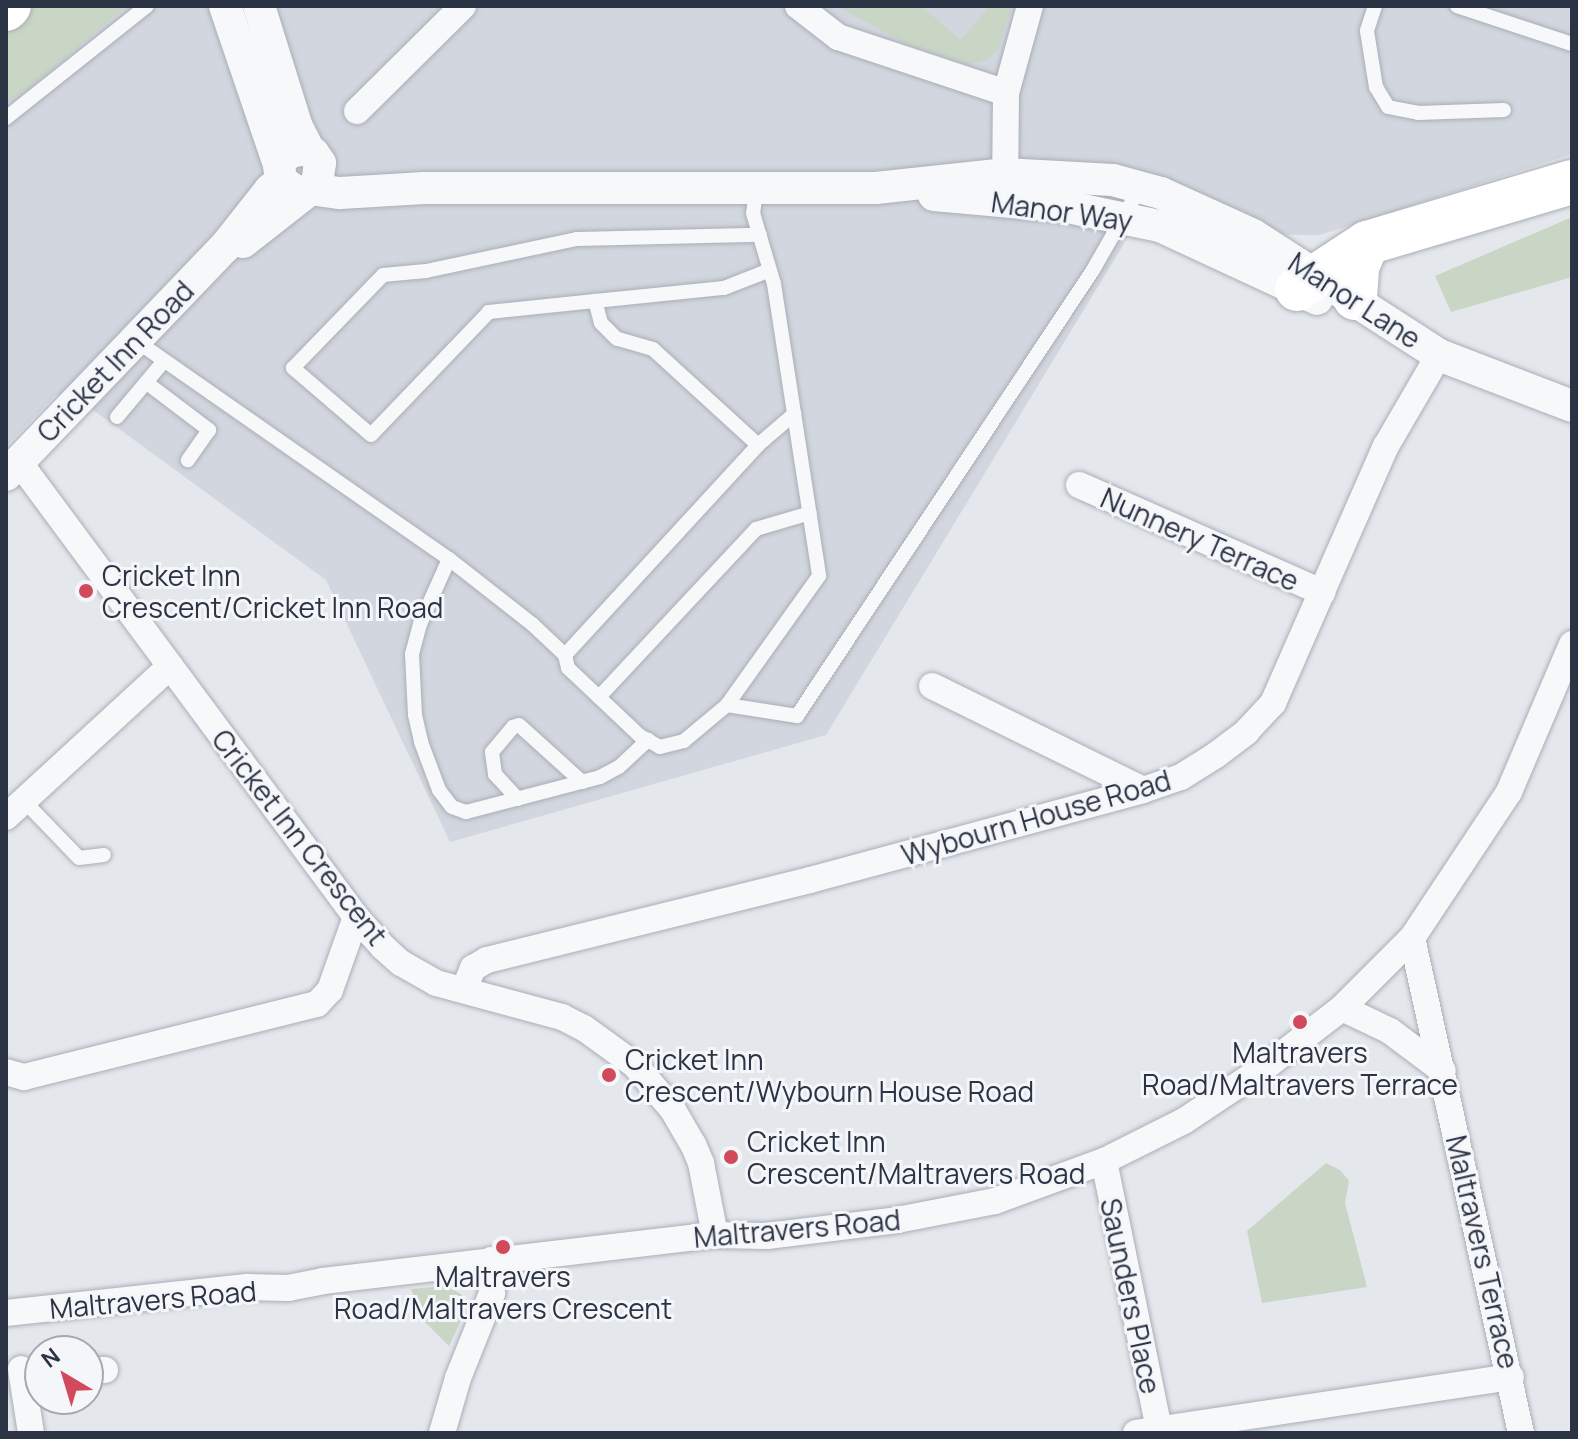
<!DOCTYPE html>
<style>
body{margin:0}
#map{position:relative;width:1578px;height:1439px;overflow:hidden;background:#e4e7ec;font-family:Manrope,sans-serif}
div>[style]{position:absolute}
.built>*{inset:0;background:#d2d6de}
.green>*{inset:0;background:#c9d6c5}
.roads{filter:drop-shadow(0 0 2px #a9aeb7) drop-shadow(0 0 2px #a9aeb7)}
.service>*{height:14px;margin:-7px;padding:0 7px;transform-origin:7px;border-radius:7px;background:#f7f8fa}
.minor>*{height:26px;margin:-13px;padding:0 13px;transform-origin:13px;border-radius:13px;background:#f7f8fa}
.tertiary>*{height:32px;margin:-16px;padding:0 16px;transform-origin:16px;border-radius:16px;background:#f7f8fa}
.trunk>*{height:44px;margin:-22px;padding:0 22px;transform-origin:22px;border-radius:22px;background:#fff}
.dots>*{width:22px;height:22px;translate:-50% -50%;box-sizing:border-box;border:4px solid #f4f6f9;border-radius:50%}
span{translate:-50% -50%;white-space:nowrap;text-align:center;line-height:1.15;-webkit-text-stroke:6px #f4f6f9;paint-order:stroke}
.street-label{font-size:28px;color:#2b3445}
.poi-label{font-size:28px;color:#2b3445}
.left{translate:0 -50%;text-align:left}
.frame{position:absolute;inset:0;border:8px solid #2b3445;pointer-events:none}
.north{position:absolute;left:24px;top:1335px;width:80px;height:80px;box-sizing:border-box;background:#f4f6f9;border:2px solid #a4a8b1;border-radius:50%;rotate:322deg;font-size:22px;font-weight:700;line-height:32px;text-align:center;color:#2b3445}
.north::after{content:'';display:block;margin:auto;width:28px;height:36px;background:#d1495b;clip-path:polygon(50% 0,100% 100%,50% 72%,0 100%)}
</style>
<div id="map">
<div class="built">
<i style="clip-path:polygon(16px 6px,1572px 6px,1572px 154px,1320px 235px,1147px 233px,1128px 237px,826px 735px,450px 842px,326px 580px,78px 399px,57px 394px,6px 446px,6px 13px)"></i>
</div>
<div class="green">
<i style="clip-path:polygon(27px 6px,126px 6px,25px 92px,6px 102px,6px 24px)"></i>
<i style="clip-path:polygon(837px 6px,922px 6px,960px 40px,990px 6px,1012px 6px,998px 49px,988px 60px,967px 64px,902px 42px)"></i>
<i style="clip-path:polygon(1572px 217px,1572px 277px,1451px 312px,1435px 276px)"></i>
<i style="clip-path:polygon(1326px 1163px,1340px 1170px,1349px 1181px,1345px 1203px,1367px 1287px,1262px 1303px,1247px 1231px)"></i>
<i style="clip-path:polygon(446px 1286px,461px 1294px,466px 1310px,449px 1346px,423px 1320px,411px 1289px)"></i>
</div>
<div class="roads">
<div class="service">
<i style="left:1375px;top:6px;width:26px;rotate:108deg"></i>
<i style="left:1367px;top:31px;width:57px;rotate:80.9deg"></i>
<i style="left:1376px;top:87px;width:23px;rotate:59deg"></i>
<i style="left:1388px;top:107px;width:31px;rotate:11deg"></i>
<i style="left:1418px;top:113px;width:86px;rotate:-2deg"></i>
<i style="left:1457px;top:6px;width:121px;rotate:18.3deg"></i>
<i style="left:6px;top:118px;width:180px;rotate:-38.5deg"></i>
<i style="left:756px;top:190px;width:23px;rotate:97deg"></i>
<i style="left:753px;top:213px;width:74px;rotate:73.5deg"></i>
<i style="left:774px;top:284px;width:295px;rotate:81.2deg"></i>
<i style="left:819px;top:576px;width:158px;rotate:125.5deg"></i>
<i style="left:727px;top:705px;width:56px;rotate:140.1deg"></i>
<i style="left:684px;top:741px;width:25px;rotate:166deg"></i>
<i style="left:660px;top:747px;width:23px;rotate:-151deg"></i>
<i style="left:640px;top:736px;width:99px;rotate:-136.6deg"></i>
<i style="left:568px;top:668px;width:13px;rotate:-103deg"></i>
<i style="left:565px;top:655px;width:285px;rotate:-47.4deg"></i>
<i style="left:758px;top:445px;width:142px;rotate:-137.6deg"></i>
<i style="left:653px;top:349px;width:37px;rotate:-164deg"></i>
<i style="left:617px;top:339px;width:23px;rotate:-135deg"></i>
<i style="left:601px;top:323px;width:23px;rotate:-105deg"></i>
<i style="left:595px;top:301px;width:107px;rotate:174.1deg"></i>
<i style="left:489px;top:312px;width:170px;rotate:133.8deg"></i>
<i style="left:371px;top:435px;width:103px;rotate:-139.3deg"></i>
<i style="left:293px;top:368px;width:129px;rotate:-45.9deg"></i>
<i style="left:383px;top:275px;width:43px;rotate:-5.3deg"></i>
<i style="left:426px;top:271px;width:154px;rotate:-12deg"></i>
<i style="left:577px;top:239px;width:183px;rotate:-1.3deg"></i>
<i style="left:595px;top:301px;width:130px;rotate:-5.8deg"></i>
<i style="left:724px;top:288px;width:49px;rotate:-21.4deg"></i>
<i style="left:135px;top:340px;width:383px;rotate:34.9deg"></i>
<i style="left:147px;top:383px;width:78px;rotate:37.2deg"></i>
<i style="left:209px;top:430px;width:37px;rotate:125deg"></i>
<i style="left:117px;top:417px;width:73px;rotate:-50deg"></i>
<i style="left:758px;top:445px;width:48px;rotate:-40.7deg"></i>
<i style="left:565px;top:655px;width:45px;rotate:-136.8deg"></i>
<i style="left:532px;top:624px;width:105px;rotate:-141.9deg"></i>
<i style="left:449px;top:559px;width:71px;rotate:114deg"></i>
<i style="left:420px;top:624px;width:31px;rotate:105deg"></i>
<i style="left:412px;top:654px;width:61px;rotate:87.2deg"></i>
<i style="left:415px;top:715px;width:28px;rotate:77deg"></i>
<i style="left:421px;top:742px;width:51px;rotate:69.4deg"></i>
<i style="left:439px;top:790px;width:21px;rotate:53deg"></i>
<i style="left:452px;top:807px;width:15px;rotate:20deg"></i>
<i style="left:466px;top:812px;width:138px;rotate:-14.6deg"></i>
<i style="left:600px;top:777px;width:21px;rotate:-28deg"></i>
<i style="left:619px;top:767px;width:40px;rotate:-43deg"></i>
<i style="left:599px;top:697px;width:230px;rotate:-46.9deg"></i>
<i style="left:756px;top:529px;width:56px;rotate:-16.5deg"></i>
<i style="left:727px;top:705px;width:71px;rotate:8.9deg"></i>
<i style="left:797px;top:716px;width:535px;rotate:-56.43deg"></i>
<i style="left:1093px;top:270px;width:97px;rotate:-60.3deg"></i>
<i style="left:518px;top:799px;width:34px;rotate:-133deg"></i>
<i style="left:495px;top:774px;width:22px;rotate:-98deg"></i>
<i style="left:492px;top:752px;width:33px;rotate:-50deg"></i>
<i style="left:513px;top:727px;width:6px;rotate:-18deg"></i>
<i style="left:519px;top:725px;width:85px;rotate:42.1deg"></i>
<i style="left:24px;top:801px;width:79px;rotate:46deg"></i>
<i style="left:79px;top:858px;width:25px;rotate:-7deg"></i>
</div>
<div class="minor">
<i style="left:798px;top:6px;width:51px;rotate:37.8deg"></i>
<i style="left:838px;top:37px;width:177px;rotate:18.4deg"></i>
<i style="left:357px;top:111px;width:149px;rotate:-44.7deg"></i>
<i style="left:1005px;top:191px;width:98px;rotate:-89.4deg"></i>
<i style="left:1006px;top:93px;width:90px;rotate:-74.6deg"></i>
<i style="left:19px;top:462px;width:566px;rotate:53.47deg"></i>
<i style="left:356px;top:917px;width:40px;rotate:48deg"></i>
<i style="left:383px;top:947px;width:24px;rotate:42deg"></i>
<i style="left:401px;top:963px;width:40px;rotate:29.7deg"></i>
<i style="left:436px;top:983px;width:131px;rotate:15.1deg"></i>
<i style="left:562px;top:1017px;width:25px;rotate:27deg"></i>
<i style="left:584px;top:1028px;width:63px;rotate:36deg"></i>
<i style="left:635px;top:1065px;width:59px;rotate:49.8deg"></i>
<i style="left:673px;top:1110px;width:39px;rotate:60deg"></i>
<i style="left:693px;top:1144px;width:21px;rotate:67deg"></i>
<i style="left:701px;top:1163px;width:73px;rotate:79deg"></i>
<i style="left:1079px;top:485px;width:266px;rotate:23.8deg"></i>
<i style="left:932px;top:686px;width:235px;rotate:26.2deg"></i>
<i style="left:6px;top:817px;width:223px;rotate:-42.6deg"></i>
<i style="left:1412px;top:938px;width:507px;rotate:77.58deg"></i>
<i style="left:464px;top:990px;width:24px;rotate:-68deg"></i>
<i style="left:473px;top:968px;width:16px;rotate:-30deg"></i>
<i style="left:487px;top:960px;width:333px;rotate:-13.9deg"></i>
<i style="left:810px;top:880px;width:345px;rotate:-15.1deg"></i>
<i style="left:1143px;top:790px;width:40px;rotate:-18.9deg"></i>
<i style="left:1181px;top:777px;width:41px;rotate:-32.2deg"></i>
<i style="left:1216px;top:755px;width:38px;rotate:-37deg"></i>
<i style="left:1246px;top:732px;width:40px;rotate:-47deg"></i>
<i style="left:1273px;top:703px;width:281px;rotate:-66.3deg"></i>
<i style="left:1386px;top:446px;width:105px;rotate:-59.8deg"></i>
<i style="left:1342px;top:1008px;width:53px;rotate:25.6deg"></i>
<i style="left:1390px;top:1031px;width:66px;rotate:37deg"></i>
<i style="left:6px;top:1072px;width:19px;rotate:16deg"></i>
<i style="left:24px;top:1077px;width:302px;rotate:-14deg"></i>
<i style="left:317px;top:1004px;width:19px;rotate:-47deg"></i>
<i style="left:330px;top:990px;width:77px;rotate:-70.4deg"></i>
<i style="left:1104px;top:1161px;width:275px;rotate:78.4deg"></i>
<i style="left:6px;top:1313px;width:242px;rotate:-6.2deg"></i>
<i style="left:247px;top:1287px;width:41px;rotate:1.4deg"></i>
<i style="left:288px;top:1288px;width:36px;rotate:-11deg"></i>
<i style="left:323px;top:1281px;width:395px;rotate:-6.7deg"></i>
<i style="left:715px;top:1235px;width:52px;rotate:1.1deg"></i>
<i style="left:767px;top:1236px;width:131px;rotate:-7deg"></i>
<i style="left:897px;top:1220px;width:100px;rotate:-11deg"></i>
<i style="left:995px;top:1201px;width:116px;rotate:-20.2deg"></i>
<i style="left:1104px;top:1161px;width:89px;rotate:-26.6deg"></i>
<i style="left:1184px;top:1121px;width:101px;rotate:-33.7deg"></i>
<i style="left:1268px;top:1065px;width:93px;rotate:-37.6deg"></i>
<i style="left:1342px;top:1008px;width:99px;rotate:-45deg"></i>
<i style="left:1412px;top:938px;width:175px;rotate:-56.4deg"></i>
<i style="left:1509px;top:792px;width:161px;rotate:-66.9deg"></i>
<i style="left:21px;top:1369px;width:65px;rotate:81.1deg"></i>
<i style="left:88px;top:1370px;width:17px"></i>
<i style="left:442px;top:1433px;width:57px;rotate:-73.8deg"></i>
<i style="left:458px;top:1378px;width:92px;rotate:-68.2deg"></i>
<i style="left:492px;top:1293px;width:33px;rotate:-92deg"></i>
<i style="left:1136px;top:1433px;width:379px;rotate:-8.5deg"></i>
</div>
<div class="tertiary">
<i style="left:225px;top:6px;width:168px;rotate:71.2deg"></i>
<i style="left:259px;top:6px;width:127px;rotate:72.6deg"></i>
<i style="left:297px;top:127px;width:27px;rotate:63deg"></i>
<i style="left:310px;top:189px;width:30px;rotate:8deg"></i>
<i style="left:340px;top:193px;width:84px;rotate:-3.4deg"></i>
<i style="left:424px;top:188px;width:452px"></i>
<i style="left:876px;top:188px;width:129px;rotate:-6.2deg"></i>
<i style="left:1004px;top:174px;width:109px;rotate:3.2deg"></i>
<i style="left:1113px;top:180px;width:50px;rotate:15.2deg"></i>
<i style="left:1161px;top:193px;width:101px;rotate:24.5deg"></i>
<i style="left:1253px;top:235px;width:221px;rotate:32.8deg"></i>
<i style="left:1439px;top:355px;width:142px;rotate:21deg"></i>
<i style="left:934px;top:195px;width:135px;rotate:5.1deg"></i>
<i style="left:1068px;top:207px;width:94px;rotate:11.7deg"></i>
<i style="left:1160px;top:226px;width:173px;rotate:24.9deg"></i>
<i style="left:243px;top:242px;width:94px;rotate:-38.1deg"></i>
<i style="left:317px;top:184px;width:21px;rotate:-82deg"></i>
<i style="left:320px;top:163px;width:12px;rotate:-125deg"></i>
<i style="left:313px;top:153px;width:10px;rotate:-156deg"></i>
<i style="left:304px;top:149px;width:17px;rotate:167deg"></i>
<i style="left:287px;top:153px;width:14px;rotate:124deg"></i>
<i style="left:279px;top:165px;width:16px;rotate:83deg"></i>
<i style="left:281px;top:181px;width:18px;rotate:34deg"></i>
<i style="left:6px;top:475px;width:316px;rotate:-46.2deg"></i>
<i style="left:225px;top:247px;width:73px;rotate:-51.7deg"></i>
<i style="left:270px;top:190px;width:14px;rotate:-39deg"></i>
</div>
<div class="trunk">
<i style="left:6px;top:9px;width:4px;rotate:-45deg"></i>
<i style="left:1297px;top:289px;width:84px;rotate:-33.3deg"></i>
<i style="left:1355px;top:298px;width:31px;rotate:-86deg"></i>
<i style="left:1357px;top:267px;width:26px;rotate:-67deg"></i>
<i style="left:1367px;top:243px;width:214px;rotate:-16.6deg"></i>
</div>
</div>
<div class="dots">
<i style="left:86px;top:591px;background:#d1495b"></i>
<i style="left:1300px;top:1022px;background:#d1495b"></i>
<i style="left:609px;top:1075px;background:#d1495b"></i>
<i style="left:731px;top:1157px;background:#d1495b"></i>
<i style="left:503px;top:1247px;background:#d1495b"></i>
</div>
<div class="street-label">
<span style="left:1062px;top:211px;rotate:8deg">Manor Way</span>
<span style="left:1355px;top:300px;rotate:33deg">Manor Lane</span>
<span style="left:115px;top:361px;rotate:-46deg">Cricket Inn Road</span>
<span style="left:1200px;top:539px;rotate:24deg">Nunnery Terrace</span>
<span style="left:1036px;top:817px;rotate:-16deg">Wybourn House Road</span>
<span style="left:300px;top:837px;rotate:52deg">Cricket Inn Crescent</span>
<span style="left:797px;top:1228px;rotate:-5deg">Maltravers Road</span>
<span style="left:1483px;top:1252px;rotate:77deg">Maltravers Terrace</span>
<span style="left:1131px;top:1296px;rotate:78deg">Saunders Place</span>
<span style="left:153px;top:1299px;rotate:-5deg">Maltravers Road</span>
</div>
<div class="poi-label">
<span class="left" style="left:102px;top:591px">Cricket Inn<br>Crescent/Cricket Inn Road</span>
<span style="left:1300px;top:1068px">Maltravers<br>Road/Maltravers Terrace</span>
<span class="left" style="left:625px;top:1075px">Cricket Inn<br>Crescent/Wybourn House Road</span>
<span class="left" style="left:747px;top:1157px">Cricket Inn<br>Crescent/Maltravers Road</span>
<span style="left:503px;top:1292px">Maltravers<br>Road/Maltravers Crescent</span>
</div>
<div class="frame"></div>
<div class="north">N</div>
</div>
